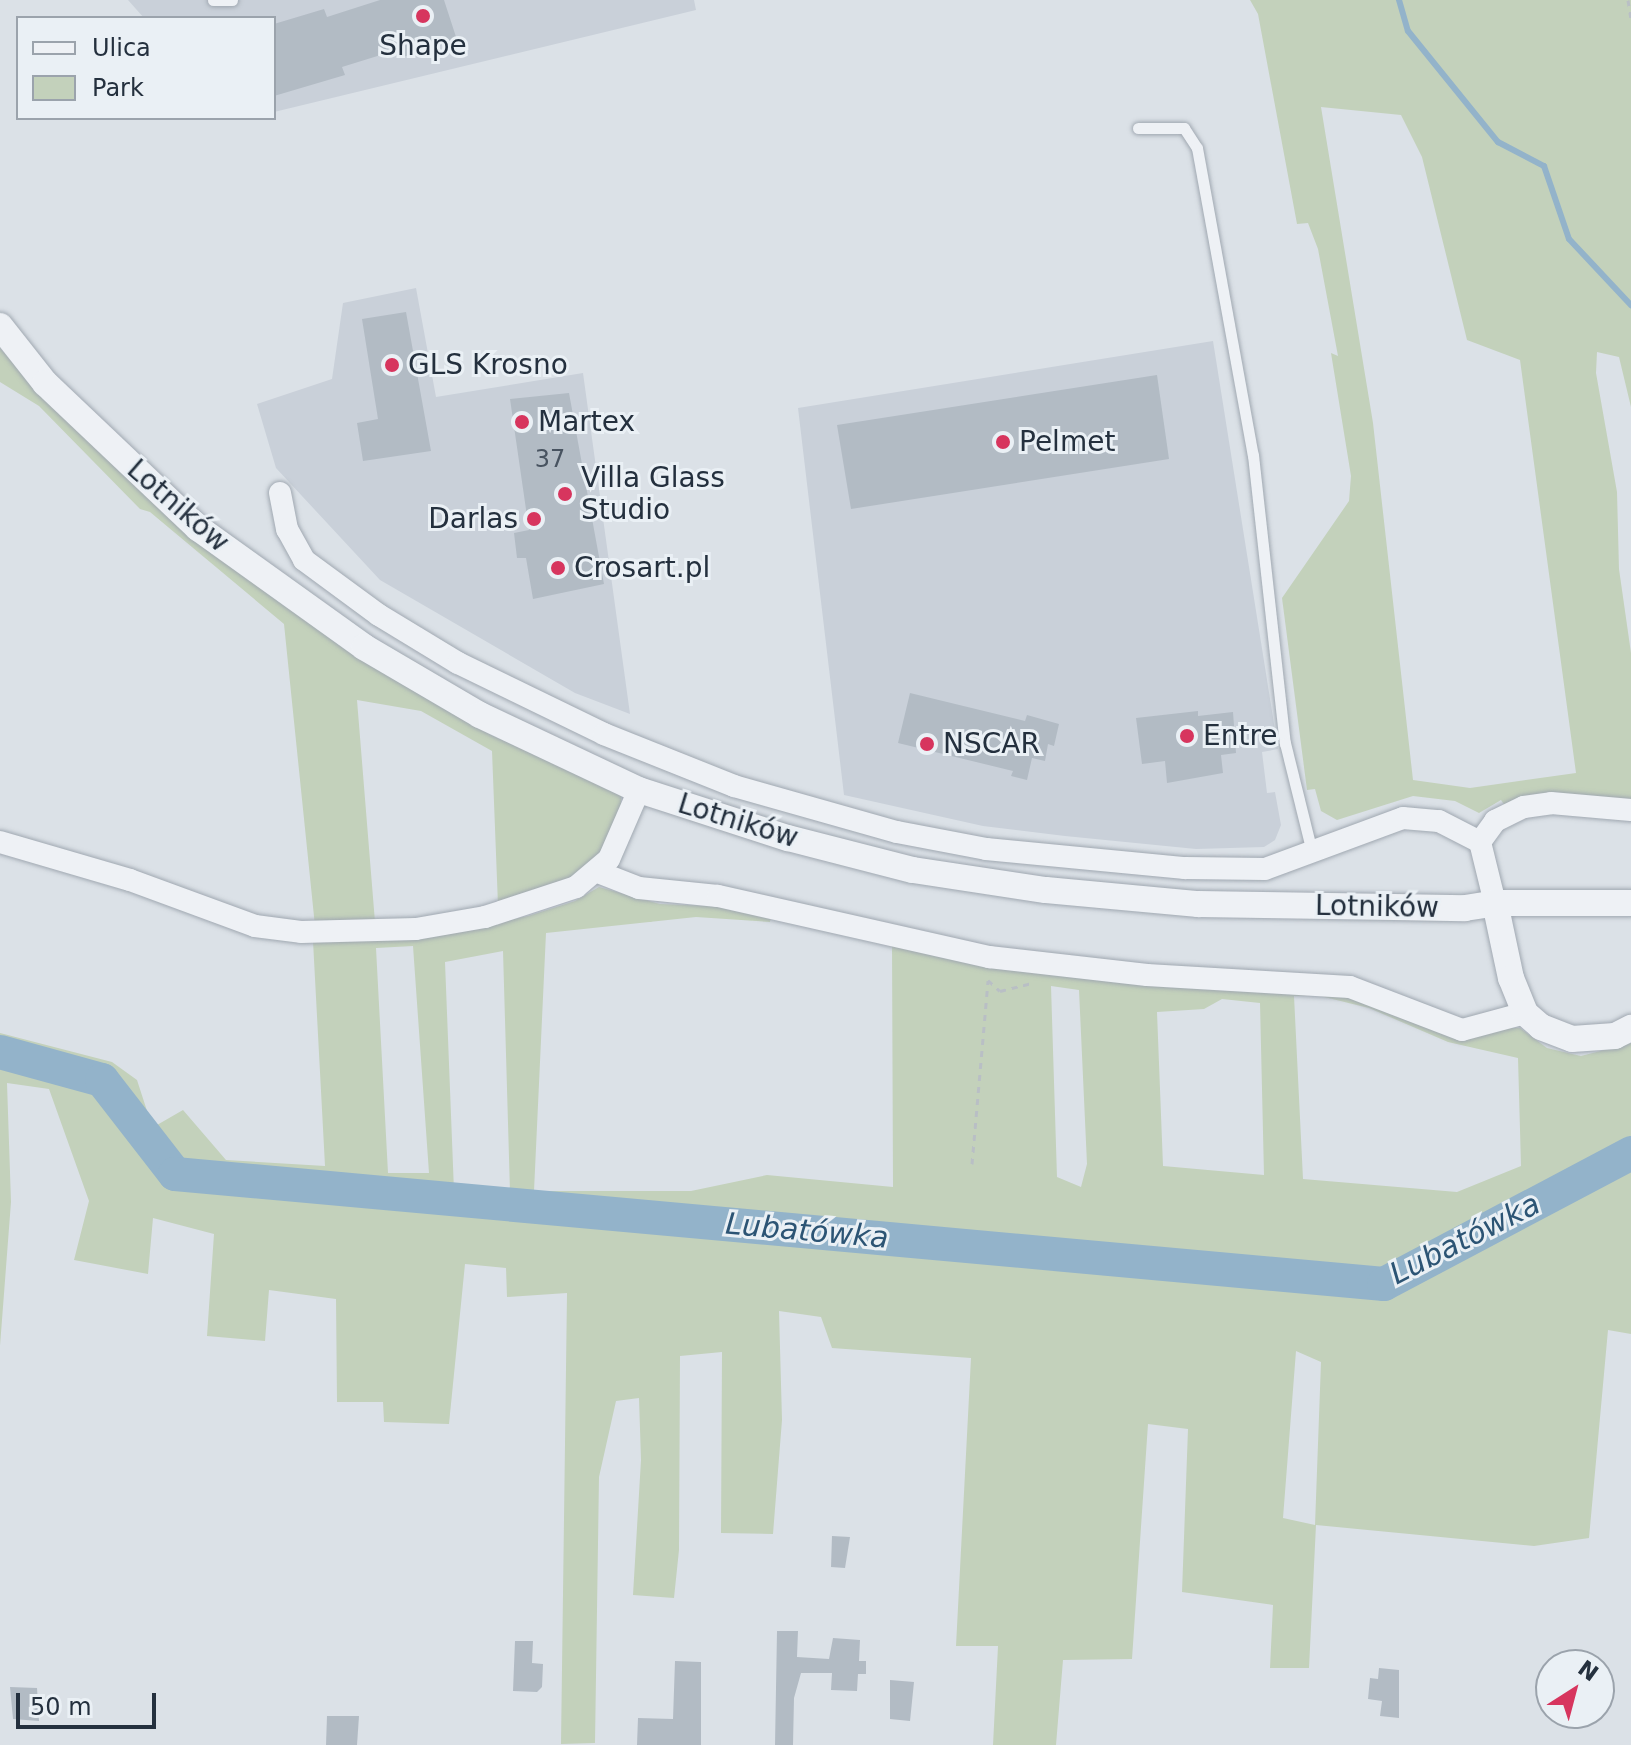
<!DOCTYPE html>
<meta charset="utf-8">
<style>
body{margin:0}
#map{position:relative;width:1631px;height:1745px;overflow:hidden;background:#dbe1e7;font-family:"DejaVu Sans",sans-serif}
div>[style]{position:absolute}
.built>*{inset:0;background:#c9d0d9}
.green>*{inset:0;background:#c3d1bb}
.stream>*{height:6px;margin:-3px;padding:0 3px;transform-origin:3px;border-radius:3px;background:#93b3ca}
.river>*{height:34px;margin:-17px;padding:0 17px;transform-origin:17px;border-radius:17px;background:#93b3ca}
.building>*{inset:0;background:#b2bbc4}
.path>*{height:3px;margin-top:-1.5px;transform-origin:0;background:repeating-linear-gradient(90deg,#b9bfc5 0 6px,transparent 0 12px)}
.roads{filter:drop-shadow(0 0 2px #a0a8b1) drop-shadow(0 0 2px #a0a8b1)}
.service>*{height:11px;margin:-5.5px;padding:0 5.5px;transform-origin:5.5px;border-radius:5.5px;background:#eef1f5}
.minor>*{height:22px;margin:-11px;padding:0 11px;transform-origin:11px;border-radius:11px;background:#eef1f5}
.tertiary>*{height:26px;margin:-13px;padding:0 13px;transform-origin:13px;border-radius:13px;background:#eef1f5}
.dots>*{width:22px;height:22px;translate:-50% -50%;box-sizing:border-box;border:4px solid #eaf0f5;border-radius:50%}
span{translate:-50% -50%;white-space:nowrap;text-align:center;line-height:1.15;-webkit-text-stroke:6px #eaf0f5;paint-order:stroke}
.number-label{font-size:24px;color:#485360}
.number-label span{-webkit-text-stroke-width:0}
.poi-label{font-size:28px;color:#24303e}
.left{translate:0 -50%;text-align:left}
.right{translate:-100% -50%;text-align:right}
.street-label{font-size:28px;color:#24303e}
.water-label{font-size:30px;color:#2c5474;font-style:italic}
.legend{position:absolute;left:16px;top:16px;width:260px;height:104px;box-sizing:border-box;background:#eaf0f5;border:2px solid #9ba3ac;margin:0;padding:10px 14px;list-style:none;font-size:24px;color:#24303e}
.legend li{display:flex;align-items:center;gap:16px;height:40px}
.legend b{width:40px;border:2px solid #9ba3ac}
.north{position:absolute;left:1535px;top:1649px;width:80px;height:80px;box-sizing:border-box;background:#eaf0f5;border:2px solid #9ba3ac;border-radius:50%;rotate:36deg;font-size:22px;font-weight:700;line-height:32px;text-align:center;color:#24303e}
.north::after{content:'';display:block;margin:auto;width:28px;height:36px;background:#d7355e;clip-path:polygon(50% 0,100% 100%,50% 72%,0 100%)}
.scale{position:absolute;left:16px;top:1693px;width:140px;height:36px;box-sizing:border-box;border:4px solid #24303e;border-top:0;padding-left:10px;font-size:24px;line-height:28px;white-space:nowrap;color:#24303e;-webkit-text-stroke:6px #eaf0f5;paint-order:stroke}
</style>
<div id="map">
<div class="built">
<i style="clip-path:polygon(128px 0,694px 0,696px 10px,274px 112px,274px 18px,144px 18px)"></i>
<i style="clip-path:polygon(416px 288px,436px 397px,583px 373px,630px 714px,575px 693px,380px 580px,276px 468px,257px 404px,332px 379px,343px 303px)"></i>
<i style="clip-path:polygon(1213px 341px,1278px 749px,1262px 752px,1267px 793px,1275px 792px,1281px 825px,1275px 840px,1264px 847px,1196px 849px,1065px 836px,983px 826px,844px 795px,798px 408px)"></i>
</div>
<div class="green">
<i style="clip-path:polygon(evenodd,1250px 0,1631px 0,1631px 407px,1619px 357px,1597px 352px,1596px 373px,1617px 492px,1619px 569px,1631px 653px,1631px 803px,1506px 807px,1501px 800px,1479px 813px,1455px 801px,1413px 796px,1337px 820px,1321px 811px,1315px 789px,1307px 790px,1282px 598px,1349px 501px,1351px 476px,1331px 353px,1338px 356px,1318px 249px,1308px 223px,1297px 224px,1258px 14px,1250px 0,1321px 107px,1401px 115px,1422px 157px,1467px 340px,1520px 360px,1576px 773px,1470px 788px,1413px 780px,1373px 423px,1321px 107px)"></i>
<i style="clip-path:polygon(0 348px,34px 386px,319px 629px,491px 735px,621px 794px,621px 809px,604px 850px,574px 879px,498px 905px,492px 751px,421px 711px,357px 700px,375px 922px,315px 926px,284px 624px,150px 512px,140px 509px,39px 406px,0 382px)"></i>
<i style="clip-path:polygon(evenodd,599px 887px,660px 904px,735px 907px,771px 916px,770px 922px,696px 917px,546px 933px,534px 1191px,691px 1191px,767px 1175px,893px 1187px,892px 944px,1342px 992px,1420px 1022px,1520px 1028px,1547px 1048px,1581px 1056px,1631px 1043px,1631px 1334px,1608px 1330px,1589px 1538px,1534px 1546px,1316px 1525px,1309px 1668px,1270px 1668px,1273px 1605px,1182px 1592px,1188px 1429px,1148px 1424px,1132px 1659px,1063px 1660px,1056px 1745px,993px 1745px,998px 1646px,956px 1646px,971px 1358px,832px 1348px,821px 1317px,779px 1311px,782px 1420px,773px 1534px,721px 1533px,722px 1352px,680px 1356px,679px 1550px,674px 1598px,633px 1595px,641px 1460px,639px 1398px,616px 1401px,599px 1477px,595px 1743px,561px 1744px,567px 1293px,507px 1297px,506px 1268px,465px 1264px,449px 1424px,384px 1422px,383px 1402px,337px 1402px,336px 1299px,269px 1290px,265px 1341px,207px 1336px,214px 1234px,153px 1218px,148px 1274px,74px 1260px,89px 1201px,49px 1089px,7px 1083px,11px 1202px,0 1346px,0 1033px,112px 1062px,137px 1080px,149px 1117px,157px 1125px,183px 1110px,226px 1160px,325px 1166px,313px 941px,444px 934px,528px 916px,575px 901px,599px 887px,413px 946px,429px 1173px,388px 1173px,376px 948px,413px 946px,599px 887px,503px 951px,510px 1192px,454px 1191px,445px 962px,503px 951px,599px 887px,1051px 986px,1079px 990px,1087px 1164px,1081px 1187px,1057px 1177px,1051px 986px,599px 887px,1316px 995px,1369px 1008px,1448px 1042px,1518px 1058px,1521px 1166px,1457px 1192px,1303px 1179px,1294px 996px,1316px 995px,599px 887px,1222px 999px,1260px 1003px,1264px 1175px,1163px 1166px,1157px 1012px,1204px 1009px,1222px 999px,599px 887px,1296px 1351px,1321px 1362px,1315px 1525px,1283px 1518px,1296px 1351px)"></i>
</div>
<div class="stream">
<i style="left:1399px;top:0;width:32px;rotate:74deg"></i>
<i style="left:1408px;top:31px;width:143px;rotate:51deg"></i>
<i style="left:1498px;top:142px;width:52px;rotate:27.6deg"></i>
<i style="left:1544px;top:166px;width:77px;rotate:71.1deg"></i>
<i style="left:1569px;top:239px;width:91px;rotate:46.8deg"></i>
</div>
<div class="river">
<i style="left:0;top:1052px;width:106px;rotate:15.4deg"></i>
<i style="left:102px;top:1080px;width:119px;rotate:52.2deg"></i>
<i style="left:175px;top:1174px;width:1214px;rotate:5.2deg"></i>
<i style="left:1384px;top:1284px;width:280px;rotate:-27.9deg"></i>
</div>
<div class="building">
<i style="clip-path:polygon(380px 0,444px 0,457px 40px,403px 57px,400px 49px,342px 67px,345px 75px,274px 96px,274px 24px,324px 9px,327px 17px)"></i>
<i style="clip-path:polygon(406px 312px,431px 451px,363px 461px,357px 423px,378px 419px,362px 319px)"></i>
<i style="clip-path:polygon(1157px 375px,1169px 459px,851px 509px,837px 425px)"></i>
<i style="clip-path:polygon(569px 393px,604px 584px,533px 599px,526px 558px,517px 558px,514px 533px,529px 530px,510px 399px)"></i>
<i style="clip-path:polygon(910px 693px,1025px 721px,1027px 715px,1059px 724px,1054px 746px,1048px 744px,1045px 761px,1032px 758px,1027px 780px,1011px 776px,1013px 771px,898px 743px)"></i>
<i style="clip-path:polygon(1198px 711px,1198px 716px,1233px 712px,1236px 753px,1221px 755px,1223px 773px,1167px 783px,1165px 761px,1142px 764px,1136px 718px)"></i>
<i style="clip-path:polygon(832px 1536px,850px 1537px,845px 1568px,831px 1567px)"></i>
<i style="clip-path:polygon(777px 1631px,798px 1631px,797px 1657px,829px 1659px,833px 1638px,860px 1640px,859px 1661px,866px 1661px,866px 1674px,858px 1674px,857px 1691px,831px 1690px,832px 1673px,801px 1673px,794px 1698px,793px 1745px,775px 1745px)"></i>
<i style="clip-path:polygon(515px 1641px,533px 1641px,532px 1663px,543px 1664px,542px 1687px,537px 1692px,513px 1691px)"></i>
<i style="clip-path:polygon(675px 1661px,701px 1662px,701px 1745px,637px 1745px,638px 1718px,673px 1719px)"></i>
<i style="clip-path:polygon(1379px 1668px,1399px 1670px,1399px 1718px,1380px 1716px,1382px 1701px,1368px 1699px,1370px 1678px,1378px 1679px)"></i>
<i style="clip-path:polygon(890px 1680px,914px 1682px,910px 1721px,890px 1719px)"></i>
<i style="clip-path:polygon(10px 1687px,37px 1688px,39px 1721px,13px 1719px)"></i>
<i style="clip-path:polygon(327px 1716px,359px 1716px,357px 1745px,326px 1745px)"></i>
</div>
<div class="path">
<i style="left:1628px;top:0;width:19px;rotate:81deg"></i>
<i style="left:988px;top:980px;width:16px;rotate:43deg"></i>
<i style="left:1000px;top:991px;width:32px;rotate:-14deg"></i>
<i style="left:972px;top:1164px;width:184px;rotate:-85deg"></i>
</div>
<div class="roads">
<div class="service">
<i style="left:213px;top:0;width:19px"></i>
<i style="left:1138px;top:128px;width:46px"></i>
<i style="left:1184px;top:128px;width:24px;rotate:57deg"></i>
<i style="left:1197px;top:148px;width:312px;rotate:79.7deg"></i>
<i style="left:1253px;top:455px;width:290px;rotate:83.7deg"></i>
<i style="left:1285px;top:743px;width:112px;rotate:76.1deg"></i>
</div>
<div class="minor">
<i style="left:280px;top:493px;width:37px;rotate:79deg"></i>
<i style="left:287px;top:529px;width:35px;rotate:61deg"></i>
<i style="left:304px;top:560px;width:93px;rotate:36.3deg"></i>
<i style="left:379px;top:615px;width:92px;rotate:31.3deg"></i>
<i style="left:458px;top:663px;width:162px;rotate:25.9deg"></i>
<i style="left:604px;top:734px;width:140px;rotate:21.8deg"></i>
<i style="left:734px;top:786px;width:169px;rotate:15.8deg"></i>
<i style="left:897px;top:832px;width:91px;rotate:10.8deg"></i>
<i style="left:986px;top:849px;width:200px;rotate:5.5deg"></i>
<i style="left:1185px;top:868px;width:80px;rotate:0.7deg"></i>
<i style="left:1265px;top:869px;width:147px;rotate:-20.3deg"></i>
<i style="left:1403px;top:818px;width:36px;rotate:5deg"></i>
<i style="left:1439px;top:821px;width:46px;rotate:27.1deg"></i>
<i style="left:1480px;top:842px;width:63px;rotate:76.2deg"></i>
<i style="left:0;top:842px;width:135px;rotate:16.3deg"></i>
<i style="left:130px;top:880px;width:133px;rotate:20.2deg"></i>
<i style="left:255px;top:926px;width:46px;rotate:7.4deg"></i>
<i style="left:301px;top:932px;width:115px;rotate:-1.5deg"></i>
<i style="left:416px;top:929px;width:70px;rotate:-9.9deg"></i>
<i style="left:485px;top:917px;width:96px;rotate:-18.2deg"></i>
<i style="left:576px;top:887px;width:43px;rotate:-40.3deg"></i>
<i style="left:609px;top:859px;width:75px;rotate:-66.5deg"></i>
<i style="left:1480px;top:842px;width:26px;rotate:-54deg"></i>
<i style="left:1495px;top:821px;width:32px;rotate:-26deg"></i>
<i style="left:1524px;top:807px;width:27px;rotate:-8deg"></i>
<i style="left:1551px;top:803px;width:80px;rotate:5deg"></i>
<i style="left:598px;top:872px;width:44px;rotate:21.3deg"></i>
<i style="left:639px;top:888px;width:79px;rotate:5.8deg"></i>
<i style="left:718px;top:896px;width:278px;rotate:12.7deg"></i>
<i style="left:989px;top:957px;width:159px;rotate:6.5deg"></i>
<i style="left:1147px;top:975px;width:203px;rotate:3.4deg"></i>
<i style="left:1350px;top:987px;width:120px;rotate:21deg"></i>
<i style="left:1462px;top:1030px;width:65px;rotate:-15.1deg"></i>
</div>
<div class="tertiary">
<i style="left:0;top:326px;width:73px;rotate:51.7deg"></i>
<i style="left:45px;top:383px;width:211px;rotate:43.5deg"></i>
<i style="left:198px;top:528px;width:204px;rotate:35.6deg"></i>
<i style="left:364px;top:647px;width:134px;rotate:30.4deg"></i>
<i style="left:480px;top:715px;width:176px;rotate:25.3deg"></i>
<i style="left:639px;top:790px;width:157px;rotate:17.9deg"></i>
<i style="left:788px;top:838px;width:129px;rotate:14.4deg"></i>
<i style="left:913px;top:870px;width:134px;rotate:8.6deg"></i>
<i style="left:1046px;top:890px;width:153px;rotate:5.3deg"></i>
<i style="left:1198px;top:904px;width:267px;rotate:0.9deg"></i>
<i style="left:1465px;top:908px;width:30px;rotate:-9deg"></i>
<i style="left:1495px;top:903px;width:136px"></i>
<i style="left:1495px;top:903px;width:77px;rotate:78deg"></i>
<i style="left:1511px;top:978px;width:38px;rotate:68deg"></i>
<i style="left:1525px;top:1013px;width:21px;rotate:41deg"></i>
<i style="left:1541px;top:1027px;width:33px;rotate:21deg"></i>
<i style="left:1572px;top:1039px;width:43px;rotate:-4deg"></i>
<i style="left:1615px;top:1036px;width:18px;rotate:-27deg"></i>
</div>
</div>
<div class="dots">
<i style="left:423px;top:16px;background:#d7355e"></i>
<i style="left:392px;top:365px;background:#d7355e"></i>
<i style="left:522px;top:422px;background:#d7355e"></i>
<i style="left:1003px;top:442px;background:#d7355e"></i>
<i style="left:565px;top:494px;background:#d7355e"></i>
<i style="left:534px;top:519px;background:#d7355e"></i>
<i style="left:558px;top:568px;background:#d7355e"></i>
<i style="left:1187px;top:736px;background:#d7355e"></i>
<i style="left:927px;top:744px;background:#d7355e"></i>
</div>
<div class="number-label">
<span style="left:550px;top:460px">37</span>
</div>
<div class="poi-label">
<span style="left:423px;top:46px">Shape</span>
<span class="left" style="left:408px;top:365px">GLS Krosno</span>
<span class="left" style="left:538px;top:422px">Martex</span>
<span class="left" style="left:1019px;top:442px">Pelmet</span>
<span class="left" style="left:581px;top:494px">Villa Glass<br>Studio</span>
<span class="right" style="left:518px;top:519px">Darlas</span>
<span class="left" style="left:574px;top:568px">Crosart.pl</span>
<span class="left" style="left:1203px;top:736px">Entre</span>
<span class="left" style="left:943px;top:744px">NSCAR</span>
</div>
<div class="street-label">
<span style="left:178px;top:506px;rotate:41deg">Lotników</span>
<span style="left:738px;top:821px;rotate:17deg">Lotników</span>
<span style="left:1377px;top:907px;rotate:1deg">Lotników</span>
</div>
<div class="water-label">
<span style="left:807px;top:1231px;rotate:5deg">Lubatówka</span>
<span style="left:1465px;top:1239px;rotate:-27deg">Lubatówka</span>
</div>
<ul class="legend">
<li><b style="height:10px;background:#eef1f5"></b>Ulica</li>
<li><b style="height:22px;background:#c3d1bb"></b>Park</li>
</ul>
<div class="north">N</div>
<div class="scale">50 m</div>
</div>
